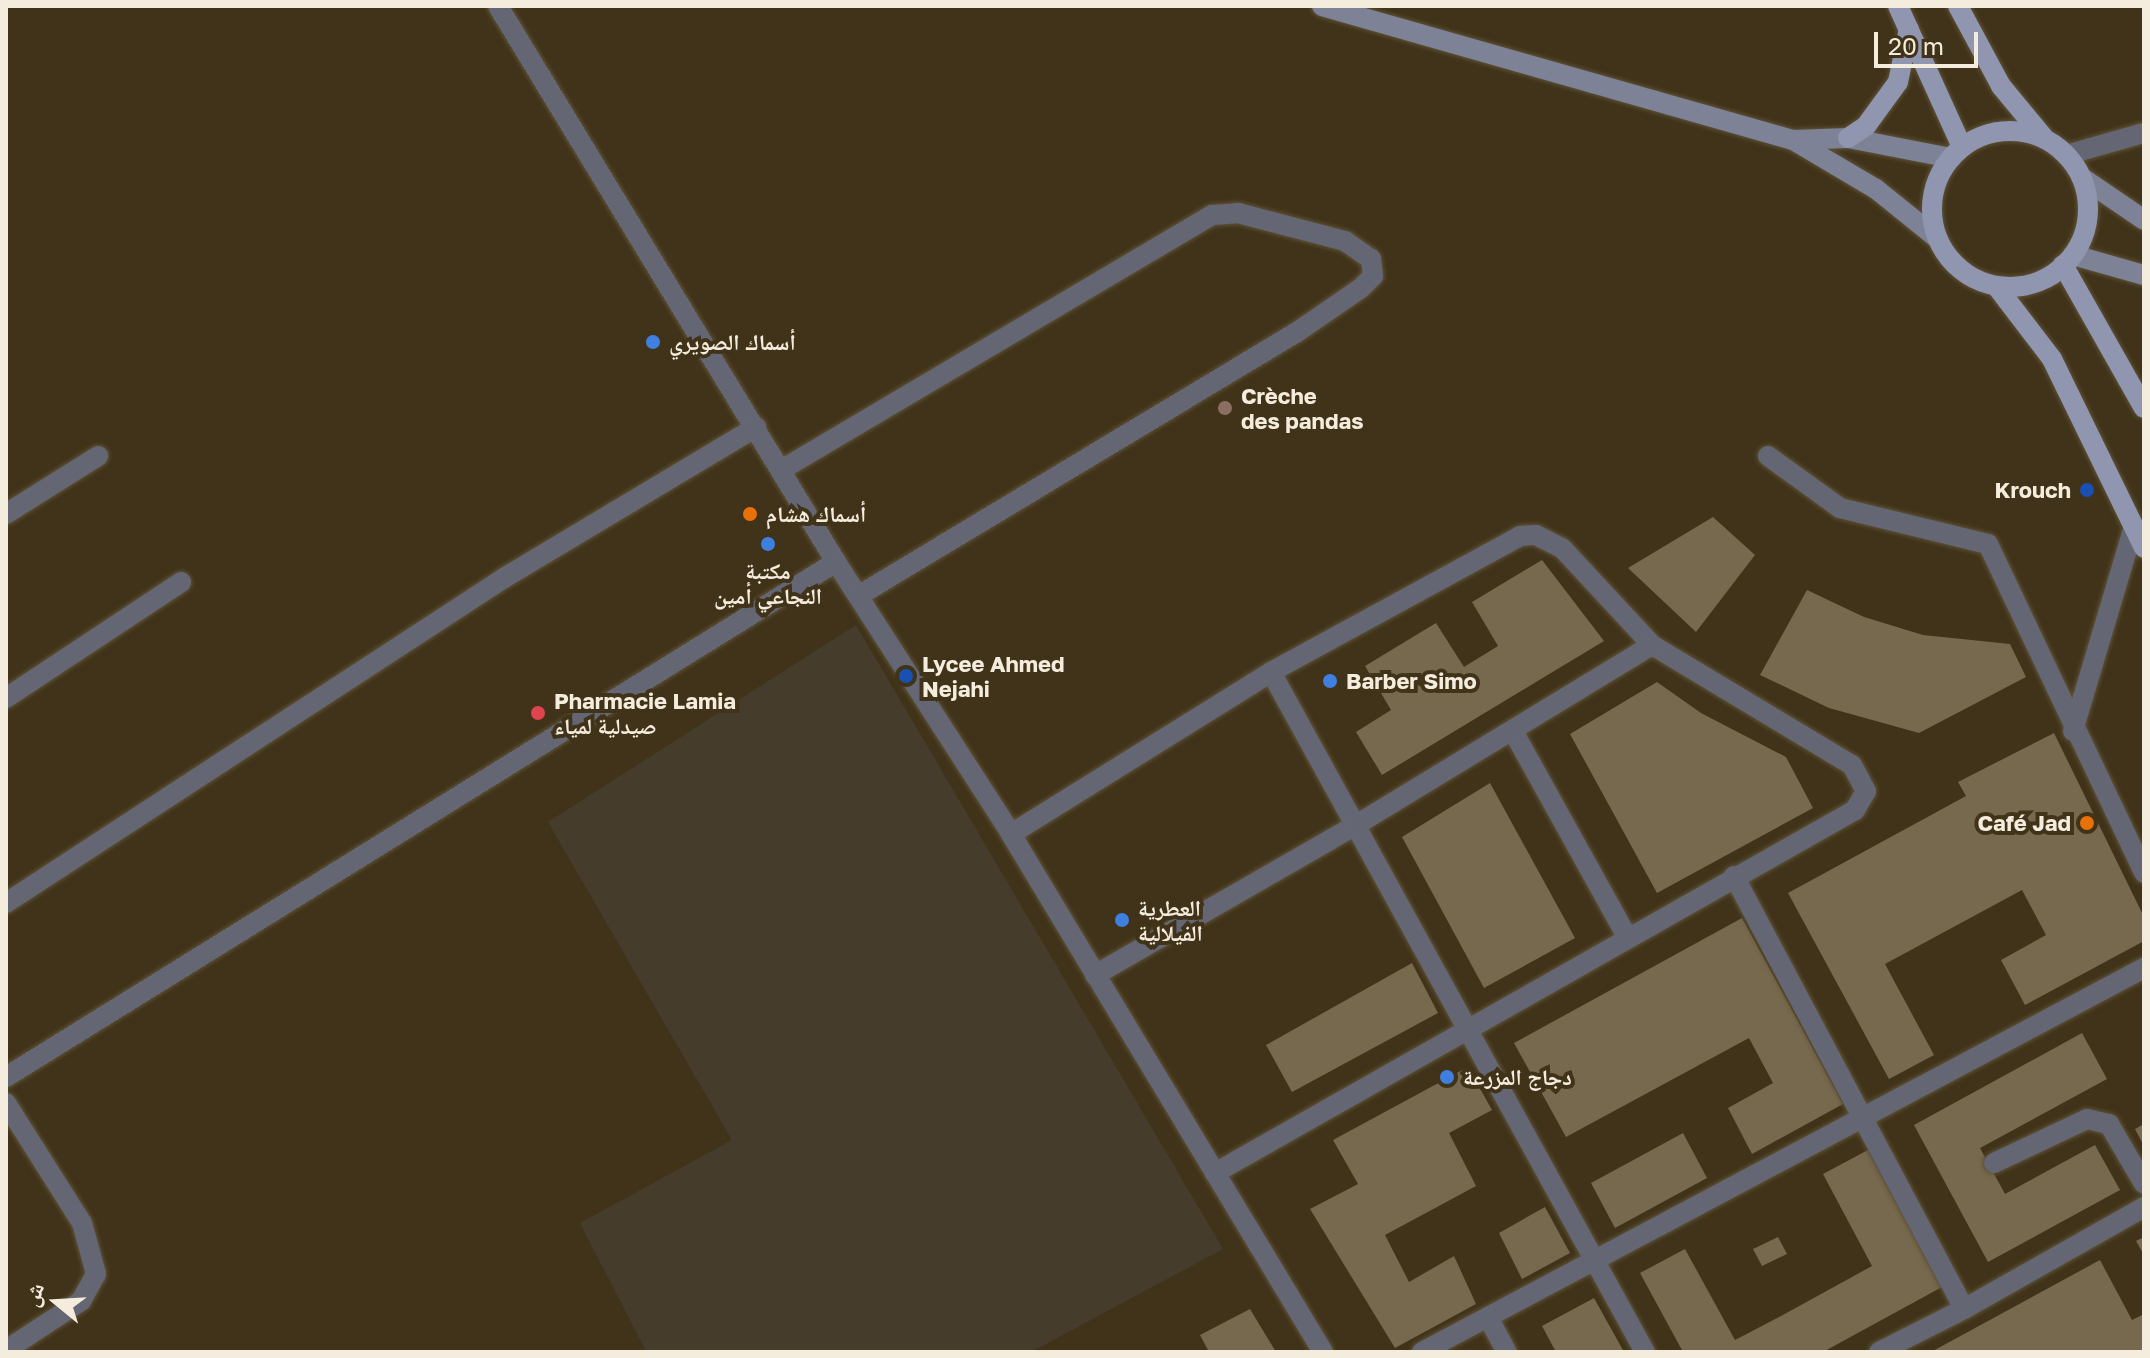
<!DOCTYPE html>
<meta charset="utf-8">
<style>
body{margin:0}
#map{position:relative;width:2150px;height:1358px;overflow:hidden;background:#403319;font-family:"Golos Text","Noto Naskh Arabic",sans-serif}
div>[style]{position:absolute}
.education>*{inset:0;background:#453c2b}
.building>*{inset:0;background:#77694d}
.roads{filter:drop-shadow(0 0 2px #5d5138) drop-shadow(0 0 2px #5d5138)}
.minor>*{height:20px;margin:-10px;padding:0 10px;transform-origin:10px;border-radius:10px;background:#646773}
.secondary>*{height:20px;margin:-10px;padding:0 10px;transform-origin:10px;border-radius:10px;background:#7e8296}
.primary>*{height:20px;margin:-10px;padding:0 10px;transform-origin:10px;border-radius:10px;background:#9196b0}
.primary>.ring{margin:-10px;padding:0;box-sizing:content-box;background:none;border:20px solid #9196b0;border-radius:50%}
.dots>*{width:22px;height:22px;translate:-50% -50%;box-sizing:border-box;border:4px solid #403319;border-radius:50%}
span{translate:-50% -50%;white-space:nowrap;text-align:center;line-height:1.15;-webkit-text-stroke:8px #403319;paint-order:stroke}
.poi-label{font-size:22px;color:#f4ecdc;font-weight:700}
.left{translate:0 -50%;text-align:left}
.right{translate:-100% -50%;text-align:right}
.frame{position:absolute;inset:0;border:8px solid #f4ecdc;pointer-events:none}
.north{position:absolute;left:16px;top:1262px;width:80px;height:80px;-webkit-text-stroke:6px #403319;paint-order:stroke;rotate:288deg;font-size:22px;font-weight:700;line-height:32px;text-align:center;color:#f4ecdc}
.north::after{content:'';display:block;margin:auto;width:28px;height:36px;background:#f4ecdc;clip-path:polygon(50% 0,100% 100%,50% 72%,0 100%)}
.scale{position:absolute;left:1874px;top:32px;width:104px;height:36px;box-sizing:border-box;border:4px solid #f4ecdc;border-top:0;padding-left:10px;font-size:24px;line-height:28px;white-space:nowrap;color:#f4ecdc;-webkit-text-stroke:6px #403319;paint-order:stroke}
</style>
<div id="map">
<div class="education">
<i style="clip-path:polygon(856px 625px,1223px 1249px,1031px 1352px,640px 1352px,645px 1349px,580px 1223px,732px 1140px,548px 822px)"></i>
</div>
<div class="building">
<i style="clip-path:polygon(1713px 517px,1755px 555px,1696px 632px,1628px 568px)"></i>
<i style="clip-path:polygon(1542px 560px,1604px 641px,1382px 775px,1356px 732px,1391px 710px,1365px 666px,1436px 623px,1464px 667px,1498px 646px,1472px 602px)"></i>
<i style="clip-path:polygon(1807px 590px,1864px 617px,1923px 635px,2010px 644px,2026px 677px,1919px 733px,1829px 708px,1760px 675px)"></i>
<i style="clip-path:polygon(1657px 682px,1701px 713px,1786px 757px,1813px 808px,1657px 893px,1570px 734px)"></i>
<i style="clip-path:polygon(2054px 733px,2144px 917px,2144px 941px,2025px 1005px,2001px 960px,2046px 935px,2022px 890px,1885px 964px,1934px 1055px,1889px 1079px,1788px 893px,1966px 796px,1958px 782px)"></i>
<i style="clip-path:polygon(1490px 783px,1575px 938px,1484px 988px,1402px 837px)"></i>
<i style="clip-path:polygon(1742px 918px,1843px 1104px,1752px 1154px,1728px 1108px,1773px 1083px,1749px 1038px,1566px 1137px,1514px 1043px)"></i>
<i style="clip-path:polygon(1412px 963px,1438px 1013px,1292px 1092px,1266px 1045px)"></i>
<i style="clip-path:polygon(2082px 1033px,2107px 1079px,1980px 1148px,2005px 1194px,2095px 1145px,2120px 1190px,1988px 1262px,1914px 1125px)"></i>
<i style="clip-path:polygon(1468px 1067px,1492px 1110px,1449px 1133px,1476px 1186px,1385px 1235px,1409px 1282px,1454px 1256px,1476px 1304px,1395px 1348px,1310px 1209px,1358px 1184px,1333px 1140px)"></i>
<i style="clip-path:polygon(2144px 1124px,2144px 1146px,2135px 1129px)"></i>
<i style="clip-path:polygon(1683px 1133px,1707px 1178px,1615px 1228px,1591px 1183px)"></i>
<i style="clip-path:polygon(1868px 1150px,1942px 1287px,1823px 1352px,1683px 1352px,1640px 1273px,1685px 1249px,1735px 1340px,1781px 1316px,1872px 1266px,1823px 1174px)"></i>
<i style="clip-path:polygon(1545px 1207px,1570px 1253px,1522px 1279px,1499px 1233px)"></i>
<i style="clip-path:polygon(1778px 1237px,1787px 1254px,1762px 1266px,1753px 1249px)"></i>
<i style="clip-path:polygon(2144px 1237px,2144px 1255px,2136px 1241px)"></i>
<i style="clip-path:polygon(2100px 1260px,2132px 1320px,2144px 1314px,2144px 1352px,1931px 1352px)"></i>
<i style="clip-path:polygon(1594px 1298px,1624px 1352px,1556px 1352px,1542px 1326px)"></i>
<i style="clip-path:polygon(1250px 1309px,1276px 1352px,1209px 1352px,1200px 1335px)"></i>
</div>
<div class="roads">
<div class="minor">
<i style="left:498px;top:6px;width:651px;rotate:58.7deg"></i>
<i style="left:836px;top:562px;width:323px;rotate:57.2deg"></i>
<i style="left:1011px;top:834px;width:605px;rotate:58.94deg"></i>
<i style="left:2066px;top:155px;width:81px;rotate:-15.8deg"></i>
<i style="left:1768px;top:456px;width:89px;rotate:35.8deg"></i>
<i style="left:1840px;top:508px;width:152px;rotate:13.7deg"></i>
<i style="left:1988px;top:544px;width:364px;rotate:64.6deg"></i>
<i style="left:781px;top:470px;width:501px;rotate:-30.61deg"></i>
<i style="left:1212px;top:215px;width:26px;rotate:-4deg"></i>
<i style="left:1238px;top:213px;width:111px;rotate:14.7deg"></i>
<i style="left:1345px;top:241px;width:32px;rotate:35deg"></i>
<i style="left:1371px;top:259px;width:17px;rotate:83deg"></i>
<i style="left:1373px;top:276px;width:17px;rotate:135deg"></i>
<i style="left:1361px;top:288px;width:78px;rotate:145.5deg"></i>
<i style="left:1297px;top:332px;width:512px;rotate:148.98deg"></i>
<i style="left:6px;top:514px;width:109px;rotate:-32.2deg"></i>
<i style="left:1271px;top:672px;width:776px;rotate:61.19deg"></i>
<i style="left:6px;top:698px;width:210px;rotate:-33.5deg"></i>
<i style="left:1513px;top:731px;width:235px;rotate:61deg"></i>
<i style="left:2073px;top:731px;width:213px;rotate:-73.4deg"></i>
<i style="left:1011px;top:834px;width:306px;rotate:-31.9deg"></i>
<i style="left:1271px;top:672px;width:284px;rotate:-28.6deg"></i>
<i style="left:1520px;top:536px;width:16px;rotate:-4deg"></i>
<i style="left:1536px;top:535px;width:29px;rotate:27deg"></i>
<i style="left:1562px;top:548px;width:132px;rotate:47.1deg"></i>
<i style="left:1652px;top:645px;width:233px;rotate:31deg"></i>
<i style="left:1852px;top:765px;width:30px;rotate:62deg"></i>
<i style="left:1866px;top:791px;width:22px;rotate:120deg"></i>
<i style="left:1855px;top:810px;width:736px;rotate:150.44deg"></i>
<i style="left:1734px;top:876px;width:490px;rotate:62deg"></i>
<i style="left:1964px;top:1309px;width:95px;rotate:153.2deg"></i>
<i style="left:6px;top:903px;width:595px;rotate:-33.13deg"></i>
<i style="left:504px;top:578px;width:294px;rotate:-30.9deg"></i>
<i style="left:1095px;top:975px;width:301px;rotate:-29.9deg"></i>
<i style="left:1356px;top:825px;width:346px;rotate:-31.3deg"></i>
<i style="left:6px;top:1077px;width:977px;rotate:-31.82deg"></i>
<i style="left:6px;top:1103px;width:142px;rotate:57.7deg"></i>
<i style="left:82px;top:1223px;width:53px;rotate:74.6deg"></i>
<i style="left:96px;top:1274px;width:31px;rotate:119deg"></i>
<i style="left:81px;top:1301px;width:90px;rotate:146.8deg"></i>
<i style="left:1994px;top:1163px;width:103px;rotate:-25.3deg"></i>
<i style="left:2087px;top:1119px;width:23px;rotate:13deg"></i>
<i style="left:2109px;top:1124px;width:69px;rotate:59.7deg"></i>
<i style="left:1964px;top:1309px;width:207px;rotate:-29.5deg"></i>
<i style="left:1488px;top:1317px;width:40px;rotate:62deg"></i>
<i style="left:1422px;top:1352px;width:818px;rotate:-28.01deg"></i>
</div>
<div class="secondary">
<i style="left:1322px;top:6px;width:490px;rotate:15.9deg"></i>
<i style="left:1793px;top:140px;width:96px;rotate:30.6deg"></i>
<i style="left:1876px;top:189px;width:80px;rotate:38.9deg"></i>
<i style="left:1793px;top:140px;width:55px;rotate:-2.1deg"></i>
<i style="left:1848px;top:138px;width:105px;rotate:11deg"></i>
<i style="left:2081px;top:177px;width:76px;rotate:34.3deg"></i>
<i style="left:2073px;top:255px;width:74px;rotate:15.7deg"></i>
</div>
<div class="primary">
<i style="left:1898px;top:6px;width:155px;rotate:65.6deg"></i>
<i style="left:1958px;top:6px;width:91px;rotate:61.7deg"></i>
<i style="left:2001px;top:86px;width:69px;rotate:50.3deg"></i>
<i class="ring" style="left:1932px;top:131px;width:136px;height:136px"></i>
<i style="left:1848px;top:138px;width:22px;rotate:-34deg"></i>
<i style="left:1866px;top:126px;width:54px;rotate:-54deg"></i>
<i style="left:1898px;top:82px;width:54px;rotate:-78.3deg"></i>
<i style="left:2063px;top:265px;width:164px;rotate:60.5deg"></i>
<i style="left:1997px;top:287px;width:91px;rotate:52.6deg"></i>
<i style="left:2052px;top:359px;width:210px;rotate:64deg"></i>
</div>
</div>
<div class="dots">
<i style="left:653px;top:342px;background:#3f7fe0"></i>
<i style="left:1225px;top:408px;background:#8d6e63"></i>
<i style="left:2087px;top:490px;background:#1a4fb4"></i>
<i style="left:750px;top:514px;background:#e8710a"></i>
<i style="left:768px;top:544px;background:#3f7fe0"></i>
<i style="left:906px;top:676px;background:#1a4fb4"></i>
<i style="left:1330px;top:681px;background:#3f7fe0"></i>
<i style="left:538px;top:713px;background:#e0444e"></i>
<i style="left:2087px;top:823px;background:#e8710a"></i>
<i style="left:1122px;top:920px;background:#3f7fe0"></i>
<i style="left:1447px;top:1077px;background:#3f7fe0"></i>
</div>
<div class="poi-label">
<span class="left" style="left:669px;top:342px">أسماك الصويري</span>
<span class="left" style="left:1241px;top:408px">Crèche<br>des pandas</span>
<span class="right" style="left:2071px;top:490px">Krouch</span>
<span class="left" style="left:766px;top:514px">أسماك هشام</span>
<span style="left:768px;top:583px">مكتبة<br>النجاعي أمين</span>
<span class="left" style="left:922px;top:676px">Lycee Ahmed<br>Nejahi</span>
<span class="left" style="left:1346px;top:681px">Barber Simo</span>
<span class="left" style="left:554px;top:713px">Pharmacie Lamia<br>صيدلية لمياء</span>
<span class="right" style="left:2071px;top:823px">Café Jad</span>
<span class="left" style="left:1138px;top:920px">العطرية<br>الفيلالية</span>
<span class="left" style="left:1463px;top:1077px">دجاج المزرعة</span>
</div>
<div class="frame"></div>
<div class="north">ش</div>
<div class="scale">20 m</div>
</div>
